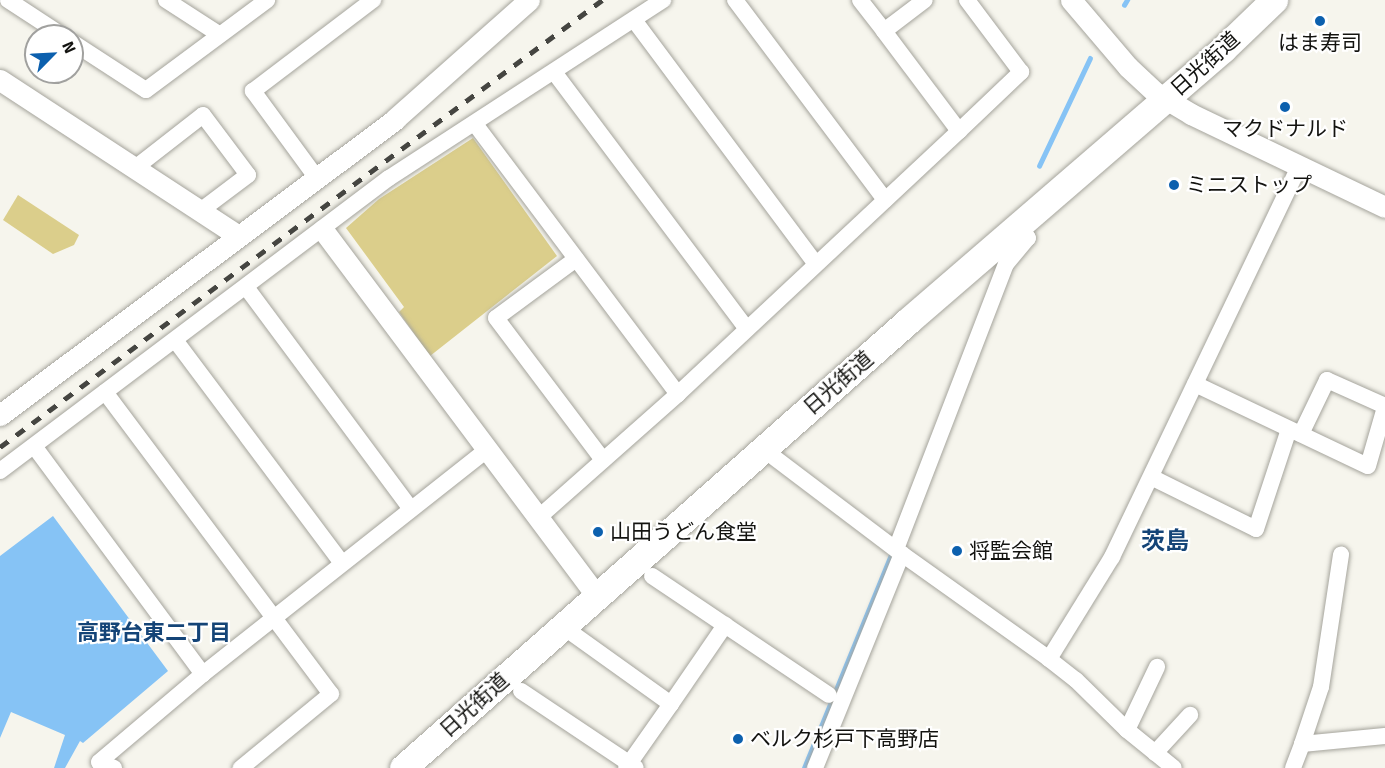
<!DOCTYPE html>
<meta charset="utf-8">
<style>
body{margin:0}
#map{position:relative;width:1385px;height:768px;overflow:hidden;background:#f6f5ed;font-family:Signika,"Noto Sans JP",sans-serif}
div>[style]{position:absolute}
.green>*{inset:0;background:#dbce8b}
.water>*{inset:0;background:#86c3f5}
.stream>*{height:4.5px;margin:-2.25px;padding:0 2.25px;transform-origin:2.25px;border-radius:2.25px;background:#86c3f5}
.roads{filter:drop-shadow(0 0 2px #a5a49c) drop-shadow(0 0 2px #a5a49c)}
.minor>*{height:16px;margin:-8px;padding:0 8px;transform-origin:8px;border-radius:8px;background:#fff}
.tertiary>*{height:21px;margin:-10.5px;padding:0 10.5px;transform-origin:10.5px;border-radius:10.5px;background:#fff}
.trunk>*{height:27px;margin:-13.5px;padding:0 13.5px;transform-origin:13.5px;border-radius:13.5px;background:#fff}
.rail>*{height:4.5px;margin-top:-2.25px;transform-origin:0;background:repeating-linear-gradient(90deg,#454541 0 10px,transparent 0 20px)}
.dots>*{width:16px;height:16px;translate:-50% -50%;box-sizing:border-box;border:3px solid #fff;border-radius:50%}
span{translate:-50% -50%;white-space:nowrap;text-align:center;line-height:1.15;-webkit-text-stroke:4.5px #fff;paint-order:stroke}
.poi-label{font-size:21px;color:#131310}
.left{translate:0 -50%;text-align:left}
.street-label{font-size:21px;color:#131310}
.neighbourhood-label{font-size:22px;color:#144477;font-weight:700}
.quarter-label{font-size:24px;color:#144477;font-weight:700}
.north{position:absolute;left:24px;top:24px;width:60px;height:60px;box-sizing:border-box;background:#fff;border:2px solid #a1a19f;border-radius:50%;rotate:66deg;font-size:16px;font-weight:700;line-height:24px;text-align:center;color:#131310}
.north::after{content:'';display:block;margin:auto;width:21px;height:27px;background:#0c60ae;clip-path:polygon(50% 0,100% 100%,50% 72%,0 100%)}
</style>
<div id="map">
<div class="green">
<i style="clip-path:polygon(473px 138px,557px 256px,430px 356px,399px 312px,404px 307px,346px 228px,379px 199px)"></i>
<i style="clip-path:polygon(18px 195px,79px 235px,74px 245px,53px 254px,3px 220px)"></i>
</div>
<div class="water">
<i style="clip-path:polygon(53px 516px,168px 671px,83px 743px,80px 741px,65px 768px,54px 768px,65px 735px,11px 712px,0 738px,0 556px)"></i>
</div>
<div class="stream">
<i style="left:1124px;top:5px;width:6px;rotate:-59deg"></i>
<i style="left:1039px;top:166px;width:119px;rotate:-64.7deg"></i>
<i style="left:804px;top:768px;width:233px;rotate:-67.8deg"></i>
</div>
<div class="roads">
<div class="minor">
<i style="left:8px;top:0;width:66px;rotate:33.2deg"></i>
<i style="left:166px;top:0;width:64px;rotate:32.9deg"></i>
<i style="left:735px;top:0;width:250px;rotate:53.1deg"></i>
<i style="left:860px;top:0;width:39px;rotate:52deg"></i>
<i style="left:884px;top:31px;width:51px;rotate:-37.1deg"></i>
<i style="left:634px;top:20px;width:304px;rotate:53.3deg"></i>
<i style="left:72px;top:42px;width:88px;rotate:33deg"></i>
<i style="left:146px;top:90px;width:151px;rotate:-36.6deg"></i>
<i style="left:554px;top:72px;width:321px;rotate:53.1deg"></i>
<i style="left:475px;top:124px;width:338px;rotate:53.1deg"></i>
<i style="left:959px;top:131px;width:86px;rotate:-43.6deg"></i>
<i style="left:1021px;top:72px;width:90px;rotate:-126.9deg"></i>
<i style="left:135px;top:168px;width:86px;rotate:-37.9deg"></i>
<i style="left:203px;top:115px;width:75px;rotate:53.1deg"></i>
<i style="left:248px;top:175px;width:60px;rotate:143.1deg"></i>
<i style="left:316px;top:177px;width:107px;rotate:-126.2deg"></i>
<i style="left:253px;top:91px;width:151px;rotate:-37.2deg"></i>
<i style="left:576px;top:259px;width:99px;rotate:143.6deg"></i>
<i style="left:496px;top:318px;width:178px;rotate:53deg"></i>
<i style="left:246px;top:287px;width:275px;rotate:53.4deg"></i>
<i style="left:175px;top:340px;width:279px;rotate:53.2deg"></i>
<i style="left:1195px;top:384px;width:191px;rotate:25.4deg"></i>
<i style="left:1368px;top:466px;width:61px;rotate:-73.9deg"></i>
<i style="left:105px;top:392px;width:377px;rotate:53.2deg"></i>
<i style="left:331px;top:694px;width:117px;rotate:140.6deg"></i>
<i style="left:1301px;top:434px;width:60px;rotate:-64.3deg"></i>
<i style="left:1327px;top:380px;width:64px;rotate:24.1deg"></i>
<i style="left:34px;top:446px;width:284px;rotate:53.5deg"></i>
<i style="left:763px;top:449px;width:174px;rotate:37.1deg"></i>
<i style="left:902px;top:554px;width:181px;rotate:35.5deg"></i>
<i style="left:1049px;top:659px;width:34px;rotate:38deg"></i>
<i style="left:1076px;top:680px;width:71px;rotate:44.4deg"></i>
<i style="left:1127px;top:730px;width:60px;rotate:39deg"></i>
<i style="left:0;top:471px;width:487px;rotate:-37deg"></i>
<i style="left:389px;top:178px;width:327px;rotate:-33deg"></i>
<i style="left:1151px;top:477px;width:117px;rotate:26.3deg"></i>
<i style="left:1256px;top:529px;width:105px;rotate:-71.7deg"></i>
<i style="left:538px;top:518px;width:187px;rotate:-41.5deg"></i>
<i style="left:678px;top:394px;width:385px;rotate:-43.1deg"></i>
<i style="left:959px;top:131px;width:125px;rotate:-126.9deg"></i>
<i style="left:896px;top:549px;width:305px;rotate:-68.9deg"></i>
<i style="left:1006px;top:264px;width:34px;rotate:-50deg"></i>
<i style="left:1028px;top:238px;width:17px;rotate:-123deg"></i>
<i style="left:652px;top:576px;width:213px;rotate:33.9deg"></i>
<i style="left:562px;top:626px;width:134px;rotate:35.6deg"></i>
<i style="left:671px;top:704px;width:78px;rotate:125.1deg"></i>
<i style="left:1049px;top:659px;width:120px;rotate:-58.3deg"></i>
<i style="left:1112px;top:557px;width:433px;rotate:-64.4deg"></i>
<i style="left:521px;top:691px;width:138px;rotate:33.8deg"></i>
<i style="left:671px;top:704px;width:96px;rotate:-55.6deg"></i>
<i style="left:1127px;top:730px;width:70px;rotate:-64.5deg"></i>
<i style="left:1302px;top:744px;width:60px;rotate:-71.6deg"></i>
<i style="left:1321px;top:687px;width:134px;rotate:-81.4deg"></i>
<i style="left:1155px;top:753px;width:52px;rotate:-47.4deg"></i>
<i style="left:114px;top:768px;width:16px;rotate:-158deg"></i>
<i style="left:99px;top:762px;width:136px;rotate:-40.2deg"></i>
<i style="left:203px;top:674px;width:362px;rotate:-38.3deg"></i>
<i style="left:815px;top:768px;width:231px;rotate:-67.9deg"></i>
<i style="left:1293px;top:768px;width:26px;rotate:-69deg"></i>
<i style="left:1302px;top:744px;width:83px;rotate:-5.5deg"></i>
</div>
<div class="tertiary">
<i style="left:1071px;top:0;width:88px;rotate:49.6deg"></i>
<i style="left:1128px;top:67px;width:38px;rotate:43deg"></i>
<i style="left:1156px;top:93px;width:41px;rotate:31deg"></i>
<i style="left:1191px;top:114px;width:215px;rotate:25.6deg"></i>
<i style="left:0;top:80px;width:285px;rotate:33.2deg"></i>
<i style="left:323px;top:230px;width:456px;rotate:53.2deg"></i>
<i style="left:0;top:415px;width:494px;rotate:-36.8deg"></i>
<i style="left:395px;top:119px;width:179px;rotate:-41.6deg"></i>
</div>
<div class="trunk">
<i style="left:403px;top:768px;width:674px;rotate:-41.51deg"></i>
<i style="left:908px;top:321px;width:416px;rotate:-40.8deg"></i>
<i style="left:1223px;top:49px;width:71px;rotate:-43.9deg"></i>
</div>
</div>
<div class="rail">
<i style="left:0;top:447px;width:750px;rotate:-36.59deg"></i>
</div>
<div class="dots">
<i style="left:1320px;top:21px;background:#0c60ae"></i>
<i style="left:1285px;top:107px;background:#0c60ae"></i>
<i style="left:1174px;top:185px;background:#0c60ae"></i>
<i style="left:598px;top:532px;background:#0c60ae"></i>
<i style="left:957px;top:551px;background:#0c60ae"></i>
<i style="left:738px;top:739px;background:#0c60ae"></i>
</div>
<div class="poi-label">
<span style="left:1320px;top:43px">はま寿司</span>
<span style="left:1285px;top:129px">マクドナルド</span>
<span class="left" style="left:1186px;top:185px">ミニストップ</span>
<span class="left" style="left:610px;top:532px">山田うどん食堂</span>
<span class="left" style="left:969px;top:551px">将監会館</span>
<span class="left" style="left:750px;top:739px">ベルク杉戸下高野店</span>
</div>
<div class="street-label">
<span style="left:1205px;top:64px;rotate:-42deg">日光街道</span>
<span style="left:838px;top:383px;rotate:-41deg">日光街道</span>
<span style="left:474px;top:705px;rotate:-42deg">日光街道</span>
</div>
<div class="neighbourhood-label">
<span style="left:154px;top:633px">高野台東二丁目</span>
</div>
<div class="quarter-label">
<span style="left:1165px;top:542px">茨島</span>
</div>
<div class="north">N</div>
</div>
